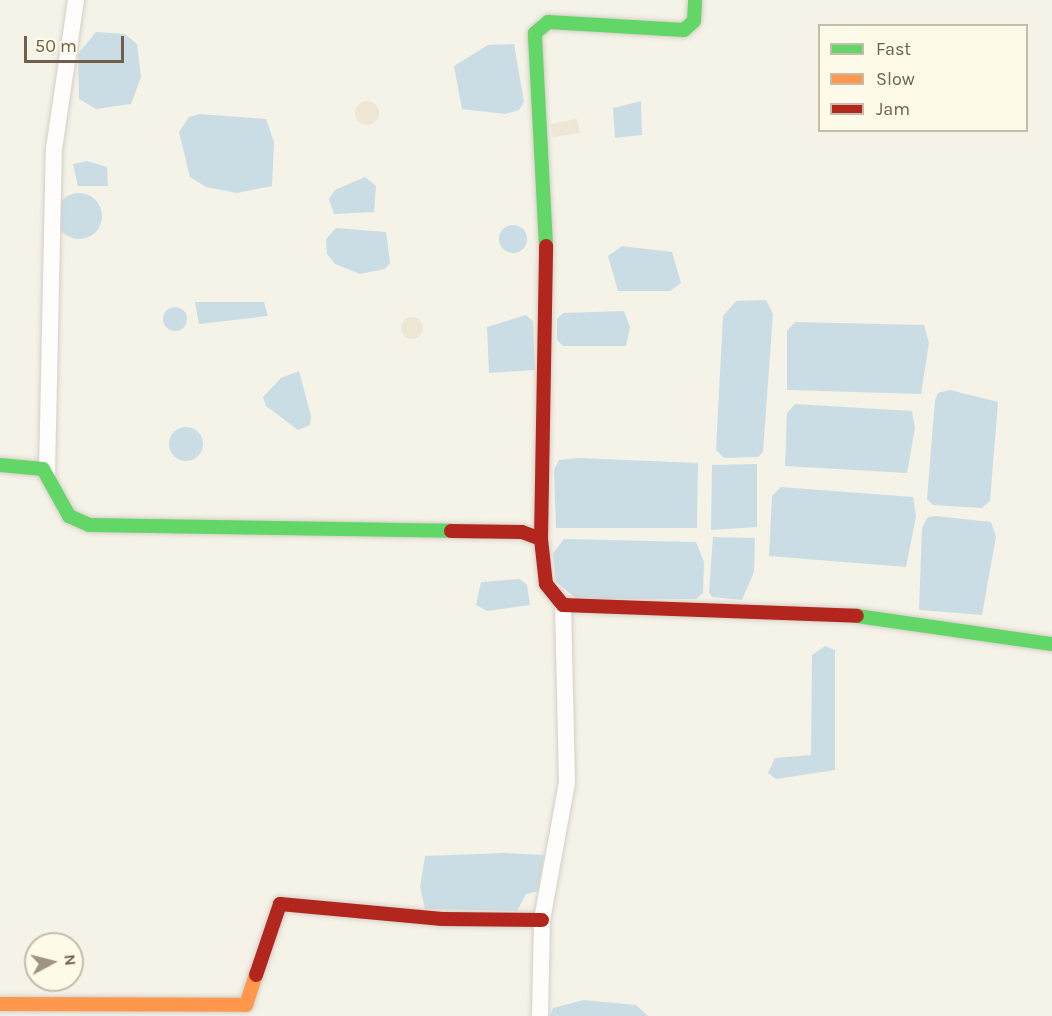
<!DOCTYPE html>
<style>
body{margin:0}
#map{position:relative;width:1052px;height:1016px;overflow:hidden;background:#f5f2e8;font-family:Karla,sans-serif}
div>[style]{position:absolute}
.residential>*{inset:0;background:#eee7d6}
.round{border-radius:50%}
.water>*{inset:0;background:#cbdde4}
.roads{filter:drop-shadow(0 0 2px #d4cfc6) drop-shadow(0 0 2px #d4cfc6)}
.street>*{height:16px;margin:-8px;padding:0 8px;transform-origin:8px;border-radius:8px;background:#fefdfc}
.fast>*{height:14px;margin:-7px;padding:0 7px;transform-origin:7px;border-radius:7px;background:#63d668}
.slow>*{height:14px;margin:-7px;padding:0 7px;transform-origin:7px;border-radius:7px;background:#ff974d}
.jam>*{height:14px;margin:-7px;padding:0 7px;transform-origin:7px;border-radius:7px;background:#b3261e}
span{translate:-50% -50%;white-space:nowrap;text-align:center;line-height:1.15;-webkit-text-stroke:4.5px #fdfae9;paint-order:stroke}
.legend{position:absolute;left:818px;top:24px;width:210px;height:108px;box-sizing:border-box;background:#fdfae9;border:2px solid #c5bcaa;margin:0;padding:8px 10px;list-style:none;font-size:18px;color:#70604b}
.legend li{display:flex;align-items:center;gap:12px;height:30px}
.legend b{width:30px;border:2px solid #c5bcaa}
.north{position:absolute;left:24px;top:932px;width:60px;height:60px;box-sizing:border-box;background:#fdfae9;border:2px solid #c5bcaa;border-radius:50%;rotate:83deg;font-size:16px;font-weight:700;line-height:24px;text-align:center;color:#70604b}
.north::after{content:'';display:block;margin:auto;width:21px;height:27px;background:#9f9382;clip-path:polygon(50% 0,100% 100%,50% 72%,0 100%)}
.scale{position:absolute;left:24px;top:36px;width:100px;height:27px;box-sizing:border-box;border:3px solid #70604b;border-top:0;padding-left:8px;font-size:18px;line-height:21px;white-space:nowrap;color:#70604b;-webkit-text-stroke:4px #fdfae9;paint-order:stroke}
</style>
<div id="map">
<div class="residential">
<i class="round" style="left:355px;top:101px;width:24px;height:24px"></i>
<i style="clip-path:polygon(577px 119px,580px 133px,553px 137px,550px 124px)"></i>
<i class="round" style="left:401px;top:317px;width:22px;height:22px"></i>
</div>
<div class="water">
<i style="clip-path:polygon(96px 32px,125px 34px,137px 44px,141px 77px,131px 104px,96px 109px,79px 99px,78px 54px)"></i>
<i style="clip-path:polygon(514px 44px,524px 102px,519px 110px,505px 114px,462px 109px,454px 66px,488px 45px)"></i>
<i style="clip-path:polygon(641px 101px,642px 135px,615px 138px,613px 108px)"></i>
<i style="clip-path:polygon(199px 114px,266px 119px,274px 142px,272px 186px,237px 193px,206px 187px,190px 177px,179px 132px,189px 117px)"></i>
<i style="clip-path:polygon(87px 161px,107px 167px,108px 186px,78px 186px,73px 164px)"></i>
<i style="clip-path:polygon(365px 177px,376px 186px,374px 212px,334px 214px,329px 199px,335px 190px)"></i>
<i class="round" style="left:56px;top:193px;width:46px;height:46px"></i>
<i class="round" style="left:499px;top:225px;width:28px;height:28px"></i>
<i style="clip-path:polygon(336px 228px,386px 232px,390px 263px,385px 269px,360px 274px,335px 264px,327px 254px,326px 239px)"></i>
<i style="clip-path:polygon(622px 246px,672px 252px,681px 283px,670px 291px,618px 291px,608px 256px)"></i>
<i style="clip-path:polygon(766px 300px,773px 314px,763px 452px,758px 457px,724px 458px,716px 450px,723px 316px,736px 301px)"></i>
<i style="clip-path:polygon(195px 302px,264px 302px,268px 316px,199px 324px)"></i>
<i class="round" style="left:163px;top:307px;width:24px;height:24px"></i>
<i style="clip-path:polygon(624px 311px,630px 327px,626px 346px,563px 346px,557px 340px,557px 319px,563px 313px)"></i>
<i style="clip-path:polygon(526px 315px,533px 321px,535px 370px,489px 373px,487px 327px)"></i>
<i style="clip-path:polygon(795px 322px,924px 325px,929px 343px,921px 394px,787px 390px,787px 331px)"></i>
<i style="clip-path:polygon(299px 371px,311px 416px,310px 425px,298px 430px,266px 406px,263px 397px,281px 378px)"></i>
<i style="clip-path:polygon(950px 390px,998px 402px,990px 501px,982px 508px,933px 505px,927px 499px,935px 400px,938px 393px)"></i>
<i style="clip-path:polygon(795px 404px,912px 411px,915px 428px,907px 473px,785px 466px,787px 413px)"></i>
<i class="round" style="left:169px;top:427px;width:34px;height:34px"></i>
<i style="clip-path:polygon(579px 458px,698px 463px,697px 528px,556px 528px,554px 470px,559px 460px)"></i>
<i style="clip-path:polygon(757px 464px,757px 527px,711px 530px,712px 465px)"></i>
<i style="clip-path:polygon(781px 487px,913px 497px,916px 516px,906px 567px,769px 556px,772px 496px)"></i>
<i style="clip-path:polygon(936px 516px,991px 522px,996px 537px,982px 615px,919px 610px,922px 528px,928px 517px)"></i>
<i style="clip-path:polygon(713px 537px,755px 538px,754px 572px,742px 600px,712px 597px,709px 592px)"></i>
<i style="clip-path:polygon(564px 539px,696px 542px,704px 562px,703px 593px,696px 599px,577px 599px,556px 582px,553px 553px)"></i>
<i style="clip-path:polygon(520px 579px,527px 585px,530px 605px,487px 611px,476px 605px,481px 582px)"></i>
<i style="clip-path:polygon(825px 646px,835px 650px,835px 770px,776px 779px,768px 773px,775px 758px,811px 755px,812px 655px)"></i>
<i style="clip-path:polygon(503px 853px,544px 855px,538px 891px,526px 894px,517px 911px,425px 909px,420px 887px,425px 856px)"></i>
<i style="clip-path:polygon(584px 1000px,636px 1005px,648px 1016px,550px 1016px,553px 1008px)"></i>
</div>
<div class="roads">
<div class="street">
<i style="left:47px;top:474px;width:325px;rotate:-88.8deg"></i>
<i style="left:54px;top:149px;width:151px;rotate:-81.6deg"></i>
<i style="left:540px;top:1016px;width:96px;rotate:-88.8deg"></i>
<i style="left:542px;top:920px;width:140px;rotate:-79.7deg"></i>
<i style="left:567px;top:782px;width:177px;rotate:-91.3deg"></i>
</div>
<div class="fast">
<i style="left:546px;top:246px;width:213px;rotate:-93deg"></i>
<i style="left:535px;top:33px;width:17px;rotate:-40deg"></i>
<i style="left:548px;top:22px;width:136px;rotate:3.4deg"></i>
<i style="left:684px;top:30px;width:13px;rotate:-42deg"></i>
<i style="left:694px;top:21px;width:21px;rotate:-87deg"></i>
<i style="left:0;top:465px;width:43px;rotate:5.3deg"></i>
<i style="left:43px;top:469px;width:54px;rotate:61deg"></i>
<i style="left:69px;top:516px;width:22px;rotate:24deg"></i>
<i style="left:89px;top:525px;width:362px;rotate:0.9deg"></i>
<i style="left:857px;top:616px;width:197px;rotate:8.2deg"></i>
</div>
<div class="slow">
<i style="left:0;top:1004px;width:246px;rotate:0.2deg"></i>
<i style="left:246px;top:1005px;width:32px;rotate:-72deg"></i>
</div>
<div class="jam">
<i style="left:451px;top:531px;width:71px;rotate:0.8deg"></i>
<i style="left:522px;top:532px;width:20px;rotate:20deg"></i>
<i style="left:541px;top:539px;width:45px;rotate:83.7deg"></i>
<i style="left:546px;top:584px;width:27px;rotate:51deg"></i>
<i style="left:563px;top:605px;width:294px;rotate:2.1deg"></i>
<i style="left:541px;top:539px;width:293px;rotate:-89deg"></i>
<i style="left:256px;top:975px;width:75px;rotate:-71.3deg"></i>
<i style="left:280px;top:904px;width:163px;rotate:5.3deg"></i>
<i style="left:442px;top:919px;width:100px;rotate:0.6deg"></i>
</div>
</div>
<ul class="legend">
<li><b style="height:8px;background:#63d668"></b>Fast</li>
<li><b style="height:8px;background:#ff974d"></b>Slow</li>
<li><b style="height:8px;background:#b3261e"></b>Jam</li>
</ul>
<div class="north">N</div>
<div class="scale">50 m</div>
</div>
